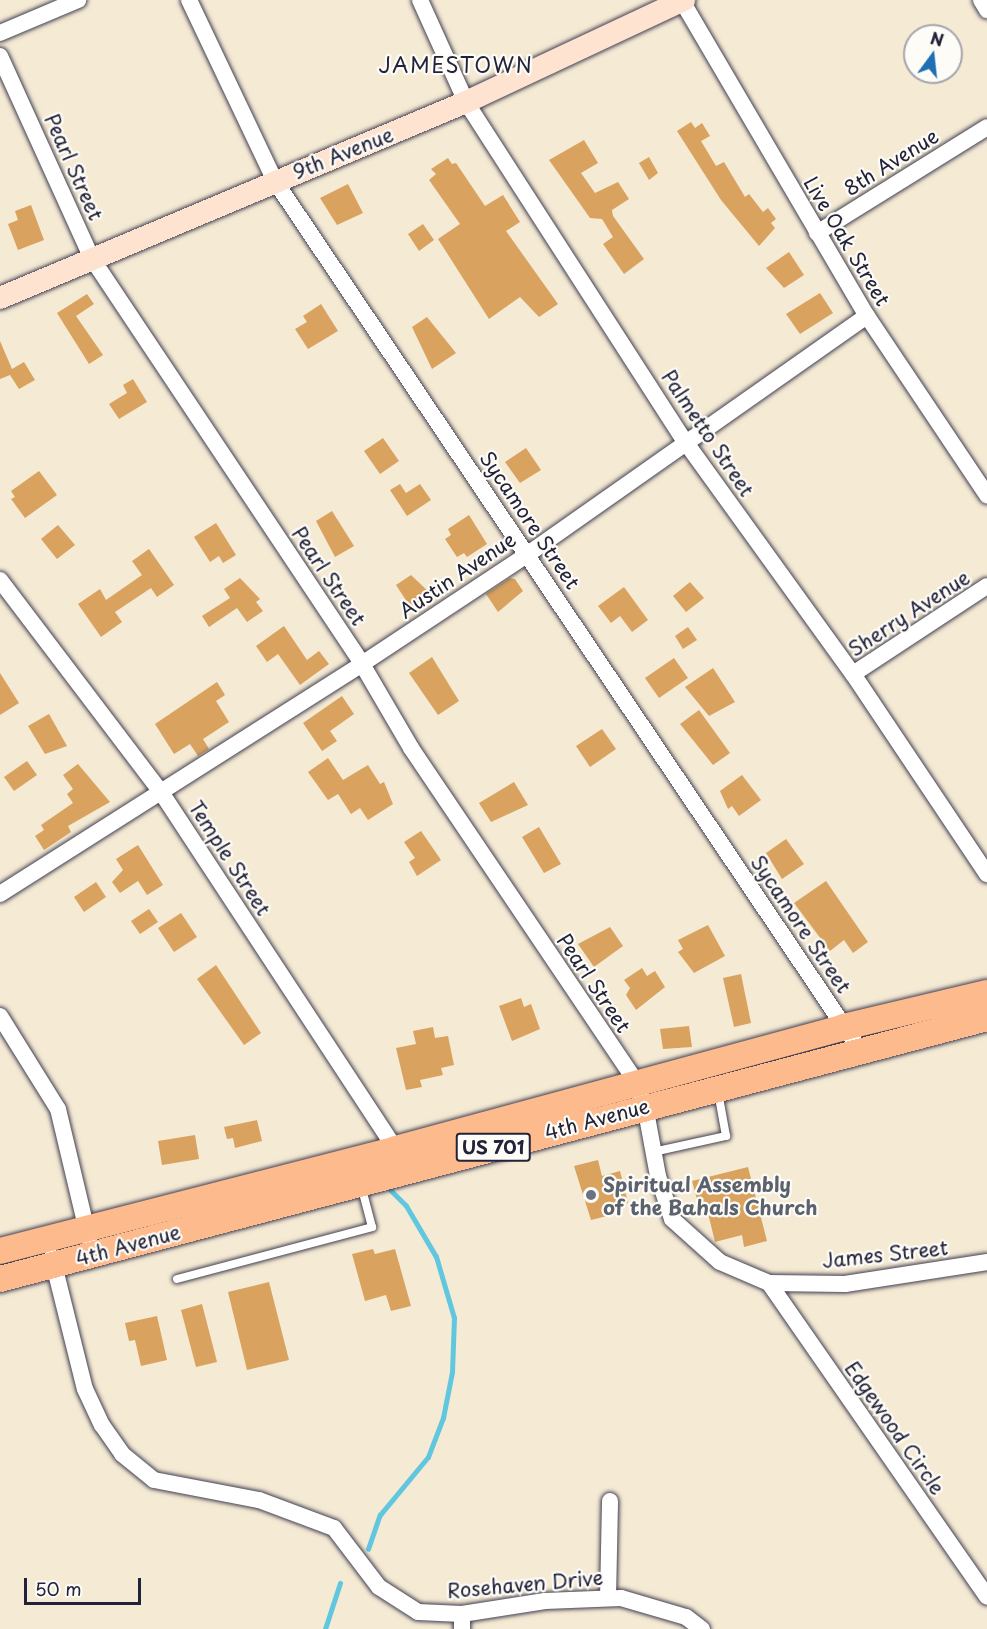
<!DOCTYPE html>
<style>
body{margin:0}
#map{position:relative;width:987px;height:1629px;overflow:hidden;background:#f5ead4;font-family:"Playpen Sans",sans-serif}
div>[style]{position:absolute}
.stream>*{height:4.5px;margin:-2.25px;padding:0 2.25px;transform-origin:2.25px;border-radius:2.25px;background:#61c7df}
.building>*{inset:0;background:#d9a25f}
.roads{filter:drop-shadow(0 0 2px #424052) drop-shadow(0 0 2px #424052)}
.lane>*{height:8px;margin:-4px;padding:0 4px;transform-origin:4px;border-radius:4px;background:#fff}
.street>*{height:16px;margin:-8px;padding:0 8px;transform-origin:8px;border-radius:8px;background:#fff}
.secondary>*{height:22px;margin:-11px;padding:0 11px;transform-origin:11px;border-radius:11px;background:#fee3d1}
.primary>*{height:26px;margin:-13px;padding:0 13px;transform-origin:13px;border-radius:13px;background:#fcba8d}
.dots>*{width:16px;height:16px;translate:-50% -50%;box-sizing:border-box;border:3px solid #fdfcf7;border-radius:50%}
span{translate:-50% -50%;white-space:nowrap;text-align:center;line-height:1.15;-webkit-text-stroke:4.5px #fdfcf7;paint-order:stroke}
.shield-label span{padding:2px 4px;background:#fdfcf7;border:2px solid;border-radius:4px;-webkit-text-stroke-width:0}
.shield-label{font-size:18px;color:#22223b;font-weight:700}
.street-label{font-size:20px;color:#22223b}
.worship-label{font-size:20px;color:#5b616d;font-weight:700}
.left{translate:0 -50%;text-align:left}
.neighbourhood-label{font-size:21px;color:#22223b;letter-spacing:1.5px}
.north{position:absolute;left:903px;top:24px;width:60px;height:60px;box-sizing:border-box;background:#fdfcf7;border:2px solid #a5a5ac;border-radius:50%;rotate:15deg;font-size:16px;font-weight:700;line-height:24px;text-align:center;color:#22223b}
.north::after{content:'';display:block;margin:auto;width:21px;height:27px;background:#1f6fb2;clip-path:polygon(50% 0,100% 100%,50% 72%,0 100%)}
.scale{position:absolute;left:24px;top:1578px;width:117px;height:27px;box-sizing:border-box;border:3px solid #22223b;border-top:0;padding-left:8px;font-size:18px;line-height:21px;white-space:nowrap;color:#22223b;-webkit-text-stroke:4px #fdfcf7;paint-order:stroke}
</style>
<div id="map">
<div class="stream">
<i style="left:368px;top:1549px;width:36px;rotate:-71deg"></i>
<i style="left:380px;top:1515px;width:75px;rotate:-50.4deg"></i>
<i style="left:428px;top:1457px;width:42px;rotate:-69deg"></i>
<i style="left:443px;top:1418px;width:47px;rotate:-78.9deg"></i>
<i style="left:452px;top:1372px;width:54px;rotate:-87.9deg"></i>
<i style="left:454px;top:1318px;width:64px;rotate:-106.4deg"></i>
<i style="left:436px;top:1257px;width:59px;rotate:-120.5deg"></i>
<i style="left:406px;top:1206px;width:30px;rotate:-135deg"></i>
<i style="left:325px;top:1629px;width:48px;rotate:-71.9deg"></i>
</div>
<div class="building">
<i style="clip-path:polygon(691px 122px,695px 128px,702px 123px,710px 136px,701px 141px,716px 166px,724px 162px,745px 197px,749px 194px,763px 212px,768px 208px,776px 219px,771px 223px,775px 228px,759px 246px,721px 200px,677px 131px)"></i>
<i style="clip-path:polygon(584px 140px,598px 163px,581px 173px,595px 193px,618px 182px,629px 199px,612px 210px,613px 216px,644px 259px,624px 274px,603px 244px,613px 237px,602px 219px,590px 218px,549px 160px)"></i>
<i style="clip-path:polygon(649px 157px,658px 173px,649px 180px,639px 163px)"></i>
<i style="clip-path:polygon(448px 158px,452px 164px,456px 163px,485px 206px,503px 195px,520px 222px,506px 231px,558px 304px,539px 317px,520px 297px,489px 319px,438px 239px,460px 224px,429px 180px,436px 174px,431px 169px)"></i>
<i style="clip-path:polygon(348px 184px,363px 213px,337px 225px,320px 198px)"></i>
<i style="clip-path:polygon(31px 205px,44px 240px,18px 250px,8px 224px,18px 220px,15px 211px)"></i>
<i style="clip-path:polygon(423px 224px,434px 240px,419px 251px,408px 234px)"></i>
<i style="clip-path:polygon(789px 252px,804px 275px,784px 288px,766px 268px)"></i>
<i style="clip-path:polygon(820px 293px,833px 313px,800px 334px,786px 314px)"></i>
<i style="clip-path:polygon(87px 294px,94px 304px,76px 316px,103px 355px,89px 364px,57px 313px)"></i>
<i style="clip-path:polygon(321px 304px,338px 331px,308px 349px,295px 329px,307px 322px,303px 316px)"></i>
<i style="clip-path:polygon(427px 317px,456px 353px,432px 369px,412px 327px)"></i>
<i style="clip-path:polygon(0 341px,12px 369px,24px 362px,35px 380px,19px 389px,10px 375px,0 379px)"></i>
<i style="clip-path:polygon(133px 379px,147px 402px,119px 419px,109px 404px,127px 393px,123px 385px)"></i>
<i style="clip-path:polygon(383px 438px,399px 461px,380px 474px,364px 451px)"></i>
<i style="clip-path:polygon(526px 448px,541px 470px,520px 483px,505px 462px)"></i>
<i style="clip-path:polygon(39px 471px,57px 495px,25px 518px,11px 499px,15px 497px,11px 491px)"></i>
<i style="clip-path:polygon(400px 484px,406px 493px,420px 484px,431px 500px,407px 516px,390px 490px)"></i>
<i style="clip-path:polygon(332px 511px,354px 546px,335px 557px,316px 521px)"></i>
<i style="clip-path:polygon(469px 515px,487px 544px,467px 557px,464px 553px,457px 557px,445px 539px,451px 535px,448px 529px)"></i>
<i style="clip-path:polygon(216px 523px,236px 555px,223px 563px,219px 556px,210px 562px,194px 537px)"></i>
<i style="clip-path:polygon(58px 525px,75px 545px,57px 559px,41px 539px)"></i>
<i style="clip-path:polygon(149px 549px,174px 585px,157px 597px,151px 588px,115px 612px,122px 622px,101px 637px,78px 604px,100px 589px,106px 600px,142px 575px,132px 561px)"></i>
<i style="clip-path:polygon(411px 575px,431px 594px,411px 608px,396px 585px)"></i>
<i style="clip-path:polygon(240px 578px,260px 599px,256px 602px,263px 611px,247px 622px,237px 608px,209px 627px,202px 616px,230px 598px,224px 589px)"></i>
<i style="clip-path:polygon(510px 578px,515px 579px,523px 591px,498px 612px,486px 594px)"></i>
<i style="clip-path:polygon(690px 582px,704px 598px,686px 612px,673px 596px)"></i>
<i style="clip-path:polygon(624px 587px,648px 620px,632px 632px,620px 616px,611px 623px,598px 606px)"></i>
<i style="clip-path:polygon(284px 626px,307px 660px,319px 651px,329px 664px,300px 685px,278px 654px,267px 662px,256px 646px)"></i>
<i style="clip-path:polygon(688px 627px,697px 640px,683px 649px,675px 636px)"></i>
<i style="clip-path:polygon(432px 657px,459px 701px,438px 715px,409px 673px)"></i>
<i style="clip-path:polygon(674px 658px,688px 678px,659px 698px,645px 678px)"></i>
<i style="clip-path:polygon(713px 668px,735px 702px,709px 716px,685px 687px)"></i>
<i style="clip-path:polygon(0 673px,19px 703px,0 715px)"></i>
<i style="clip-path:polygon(217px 682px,225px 695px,216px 701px,229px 722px,203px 739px,209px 749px,198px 756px,190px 744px,174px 754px,155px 724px)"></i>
<i style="clip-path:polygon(342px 696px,354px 714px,330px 731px,337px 741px,322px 751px,303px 723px)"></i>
<i style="clip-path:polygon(699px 710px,730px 753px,713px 765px,680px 724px)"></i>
<i style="clip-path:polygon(49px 714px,67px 746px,45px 754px,28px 726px)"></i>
<i style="clip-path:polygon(602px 729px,616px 749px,590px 767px,576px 746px)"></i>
<i style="clip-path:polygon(328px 758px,343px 780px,368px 765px,380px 784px,384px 782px,393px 804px,368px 820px,360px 808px,351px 814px,338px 794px,328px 800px,308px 772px)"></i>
<i style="clip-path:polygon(27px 761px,37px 775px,14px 791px,4px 777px)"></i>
<i style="clip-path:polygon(78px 764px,110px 802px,68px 826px,71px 832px,44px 850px,35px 836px,44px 830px,41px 825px,73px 803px,67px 794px,73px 789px,63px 775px)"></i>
<i style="clip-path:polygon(742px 775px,761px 800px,739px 816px,732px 806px,728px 809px,720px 791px)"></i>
<i style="clip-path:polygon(514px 782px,528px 805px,491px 822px,479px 803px)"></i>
<i style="clip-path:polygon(539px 827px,561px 864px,544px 873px,522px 837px)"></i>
<i style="clip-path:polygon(421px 831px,441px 860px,417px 876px,409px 862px,415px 858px,404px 842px)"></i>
<i style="clip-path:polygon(786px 839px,804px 864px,782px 879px,766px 853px)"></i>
<i style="clip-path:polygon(138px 845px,163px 885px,147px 895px,138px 881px,120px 893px,112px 882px,123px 870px,116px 859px)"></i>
<i style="clip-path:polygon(826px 881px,868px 942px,853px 953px,844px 940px,830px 951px,794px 903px)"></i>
<i style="clip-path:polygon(96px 882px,106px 897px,84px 912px,74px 897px)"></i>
<i style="clip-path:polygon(149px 909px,158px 922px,140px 934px,131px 921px)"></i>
<i style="clip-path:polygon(181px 913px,197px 937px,174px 952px,158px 928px)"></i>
<i style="clip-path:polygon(708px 925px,725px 956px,694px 973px,678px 952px,683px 949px,678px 940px)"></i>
<i style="clip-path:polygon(610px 927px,623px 946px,594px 967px,578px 944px)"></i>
<i style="clip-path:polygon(216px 965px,261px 1033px,244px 1045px,197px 979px)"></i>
<i style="clip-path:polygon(642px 968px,647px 976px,655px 971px,665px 987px,636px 1010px,626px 995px,630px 988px,624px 980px)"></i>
<i style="clip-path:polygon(741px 974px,751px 1023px,734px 1027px,723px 978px)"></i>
<i style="clip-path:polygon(521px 998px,524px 1007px,531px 1004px,540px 1029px,512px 1041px,499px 1006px)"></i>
<i style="clip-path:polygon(689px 1026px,692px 1047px,663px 1049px,660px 1029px)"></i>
<i style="clip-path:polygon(433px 1027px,435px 1038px,448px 1036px,454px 1065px,441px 1068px,443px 1075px,420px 1080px,422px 1087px,406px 1090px,396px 1048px,416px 1044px,413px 1031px)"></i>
<i style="clip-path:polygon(257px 1120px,262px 1141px,235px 1148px,233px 1138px,227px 1139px,224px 1127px)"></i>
<i style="clip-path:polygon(195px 1135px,199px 1159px,162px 1165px,158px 1141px)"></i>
<i style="clip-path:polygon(598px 1160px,602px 1176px,620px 1171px,628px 1203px,617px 1205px,619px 1213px,591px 1220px,574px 1166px)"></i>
<i style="clip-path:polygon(748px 1167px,767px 1241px,744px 1247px,742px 1235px,715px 1242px,707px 1209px,700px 1210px,692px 1181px)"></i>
<i style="clip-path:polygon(373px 1249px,375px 1254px,395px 1249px,411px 1306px,391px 1311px,386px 1295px,365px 1301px,352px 1254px)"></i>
<i style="clip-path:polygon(269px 1282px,289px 1360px,247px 1370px,228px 1292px)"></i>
<i style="clip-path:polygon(202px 1304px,217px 1362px,196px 1367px,181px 1310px)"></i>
<i style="clip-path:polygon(157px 1316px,167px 1360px,141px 1366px,135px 1340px,129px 1341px,125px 1323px)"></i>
</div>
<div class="roads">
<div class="lane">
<i style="left:653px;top:1152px;width:75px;rotate:-12.4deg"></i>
<i style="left:726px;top:1136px;width:45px;rotate:-100.3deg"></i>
<i style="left:177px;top:1279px;width:202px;rotate:-14.9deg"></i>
<i style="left:372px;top:1227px;width:43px;rotate:-104.7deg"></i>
</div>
<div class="street">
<i style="left:189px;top:0;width:200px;rotate:64.6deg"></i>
<i style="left:275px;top:181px;width:1048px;rotate:56.05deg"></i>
<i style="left:420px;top:0;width:112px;rotate:65.7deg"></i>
<i style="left:466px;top:102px;width:402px;rotate:57.2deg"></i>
<i style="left:684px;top:440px;width:289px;rotate:54.2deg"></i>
<i style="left:853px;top:674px;width:241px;rotate:56.2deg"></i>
<i style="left:981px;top:0;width:12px;rotate:59deg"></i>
<i style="left:682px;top:1px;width:365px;rotate:59.6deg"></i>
<i style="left:867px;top:316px;width:216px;rotate:56.2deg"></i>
<i style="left:0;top:33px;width:85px;rotate:-22.9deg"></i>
<i style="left:0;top:56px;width:221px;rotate:65.6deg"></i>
<i style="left:91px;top:257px;width:489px;rotate:56.3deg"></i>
<i style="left:362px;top:664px;width:97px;rotate:59.7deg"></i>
<i style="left:411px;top:748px;width:404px;rotate:56deg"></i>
<i style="left:637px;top:1083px;width:24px;rotate:71deg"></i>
<i style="left:645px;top:1106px;width:71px;rotate:79.5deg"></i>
<i style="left:658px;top:1176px;width:45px;rotate:72deg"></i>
<i style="left:672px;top:1219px;width:64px;rotate:41.9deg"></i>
<i style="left:720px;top:1262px;width:53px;rotate:23.2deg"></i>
<i style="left:769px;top:1283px;width:76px;rotate:0.8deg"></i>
<i style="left:845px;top:1284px;width:144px;rotate:-8.8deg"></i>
<i style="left:817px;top:233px;width:200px;rotate:-31.9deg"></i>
<i style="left:0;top:580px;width:266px;rotate:52.8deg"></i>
<i style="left:161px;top:792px;width:437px;rotate:56.7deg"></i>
<i style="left:853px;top:674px;width:160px;rotate:-33.3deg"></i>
<i style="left:0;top:894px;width:429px;rotate:-32.4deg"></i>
<i style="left:362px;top:664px;width:199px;rotate:-33.5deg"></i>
<i style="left:528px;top:554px;width:414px;rotate:-35.1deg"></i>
<i style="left:0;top:1016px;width:110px;rotate:58.1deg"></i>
<i style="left:58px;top:1109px;width:134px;rotate:76.6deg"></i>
<i style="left:52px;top:1257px;width:136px;rotate:76deg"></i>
<i style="left:85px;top:1389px;width:40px;rotate:65deg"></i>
<i style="left:102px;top:1425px;width:35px;rotate:55deg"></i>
<i style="left:122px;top:1454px;width:41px;rotate:39.1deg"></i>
<i style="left:154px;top:1480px;width:107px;rotate:10.8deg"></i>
<i style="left:259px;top:1500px;width:80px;rotate:20.5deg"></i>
<i style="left:334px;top:1528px;width:74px;rotate:52.7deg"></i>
<i style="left:379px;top:1587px;width:46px;rotate:32.7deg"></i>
<i style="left:418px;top:1612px;width:44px;rotate:2.6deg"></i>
<i style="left:462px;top:1614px;width:84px;rotate:-8.9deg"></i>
<i style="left:545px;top:1601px;width:76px;rotate:-2.3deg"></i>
<i style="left:621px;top:1598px;width:68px;rotate:16.3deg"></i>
<i style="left:686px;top:1617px;width:20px;rotate:37deg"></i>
<i style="left:769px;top:1283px;width:382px;rotate:55.2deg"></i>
<i style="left:608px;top:1598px;width:97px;rotate:-88.8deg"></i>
<i style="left:462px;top:1629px;width:15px;rotate:-90deg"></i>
</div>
<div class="secondary">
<i style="left:0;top:298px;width:506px;rotate:-22.81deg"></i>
<i style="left:466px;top:102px;width:241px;rotate:-25.1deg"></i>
</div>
<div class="primary">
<i style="left:0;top:1251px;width:409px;rotate:-14.4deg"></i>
<i style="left:396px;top:1149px;width:464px;rotate:-15.2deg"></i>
<i style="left:844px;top:1027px;width:147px;rotate:-13.4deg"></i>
<i style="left:0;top:1279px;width:1021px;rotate:-14.81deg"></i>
</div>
</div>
<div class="dots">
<i style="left:591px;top:1195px;background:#6b7280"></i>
</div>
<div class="shield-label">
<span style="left:493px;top:1147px">US 701</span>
</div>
<div class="street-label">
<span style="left:343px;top:153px;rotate:-22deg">9th Avenue</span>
<span style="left:891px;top:162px;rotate:-32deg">8th Avenue</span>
<span style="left:74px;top:167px;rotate:66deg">Pearl Street</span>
<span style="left:847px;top:241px;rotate:59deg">Live Oak Street</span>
<span style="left:708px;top:433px;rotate:56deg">Palmetto Street</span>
<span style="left:530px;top:520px;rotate:56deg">Sycamore Street</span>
<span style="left:457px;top:575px;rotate:-34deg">Austin Avenue</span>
<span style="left:329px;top:576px;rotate:56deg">Pearl Street</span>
<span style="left:909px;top:613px;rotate:-33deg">Sherry Avenue</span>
<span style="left:230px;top:858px;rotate:57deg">Temple Street</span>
<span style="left:801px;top:924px;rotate:56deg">Sycamore Street</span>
<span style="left:594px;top:983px;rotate:56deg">Pearl Street</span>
<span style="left:597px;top:1119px;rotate:-15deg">4th Avenue</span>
<span style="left:128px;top:1245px;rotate:-15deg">4th Avenue</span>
<span style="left:885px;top:1254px;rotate:-6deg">James Street</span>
<span style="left:895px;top:1428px;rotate:55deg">Edgewood Circle</span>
<span style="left:525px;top:1584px;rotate:-5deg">Rosehaven Drive</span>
</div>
<div class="worship-label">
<span class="left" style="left:603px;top:1196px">Spiritual Assembly<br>of the Bahals Church</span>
</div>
<div class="neighbourhood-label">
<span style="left:456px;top:64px">JAMESTOWN</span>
</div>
<div class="north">N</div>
<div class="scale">50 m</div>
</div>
